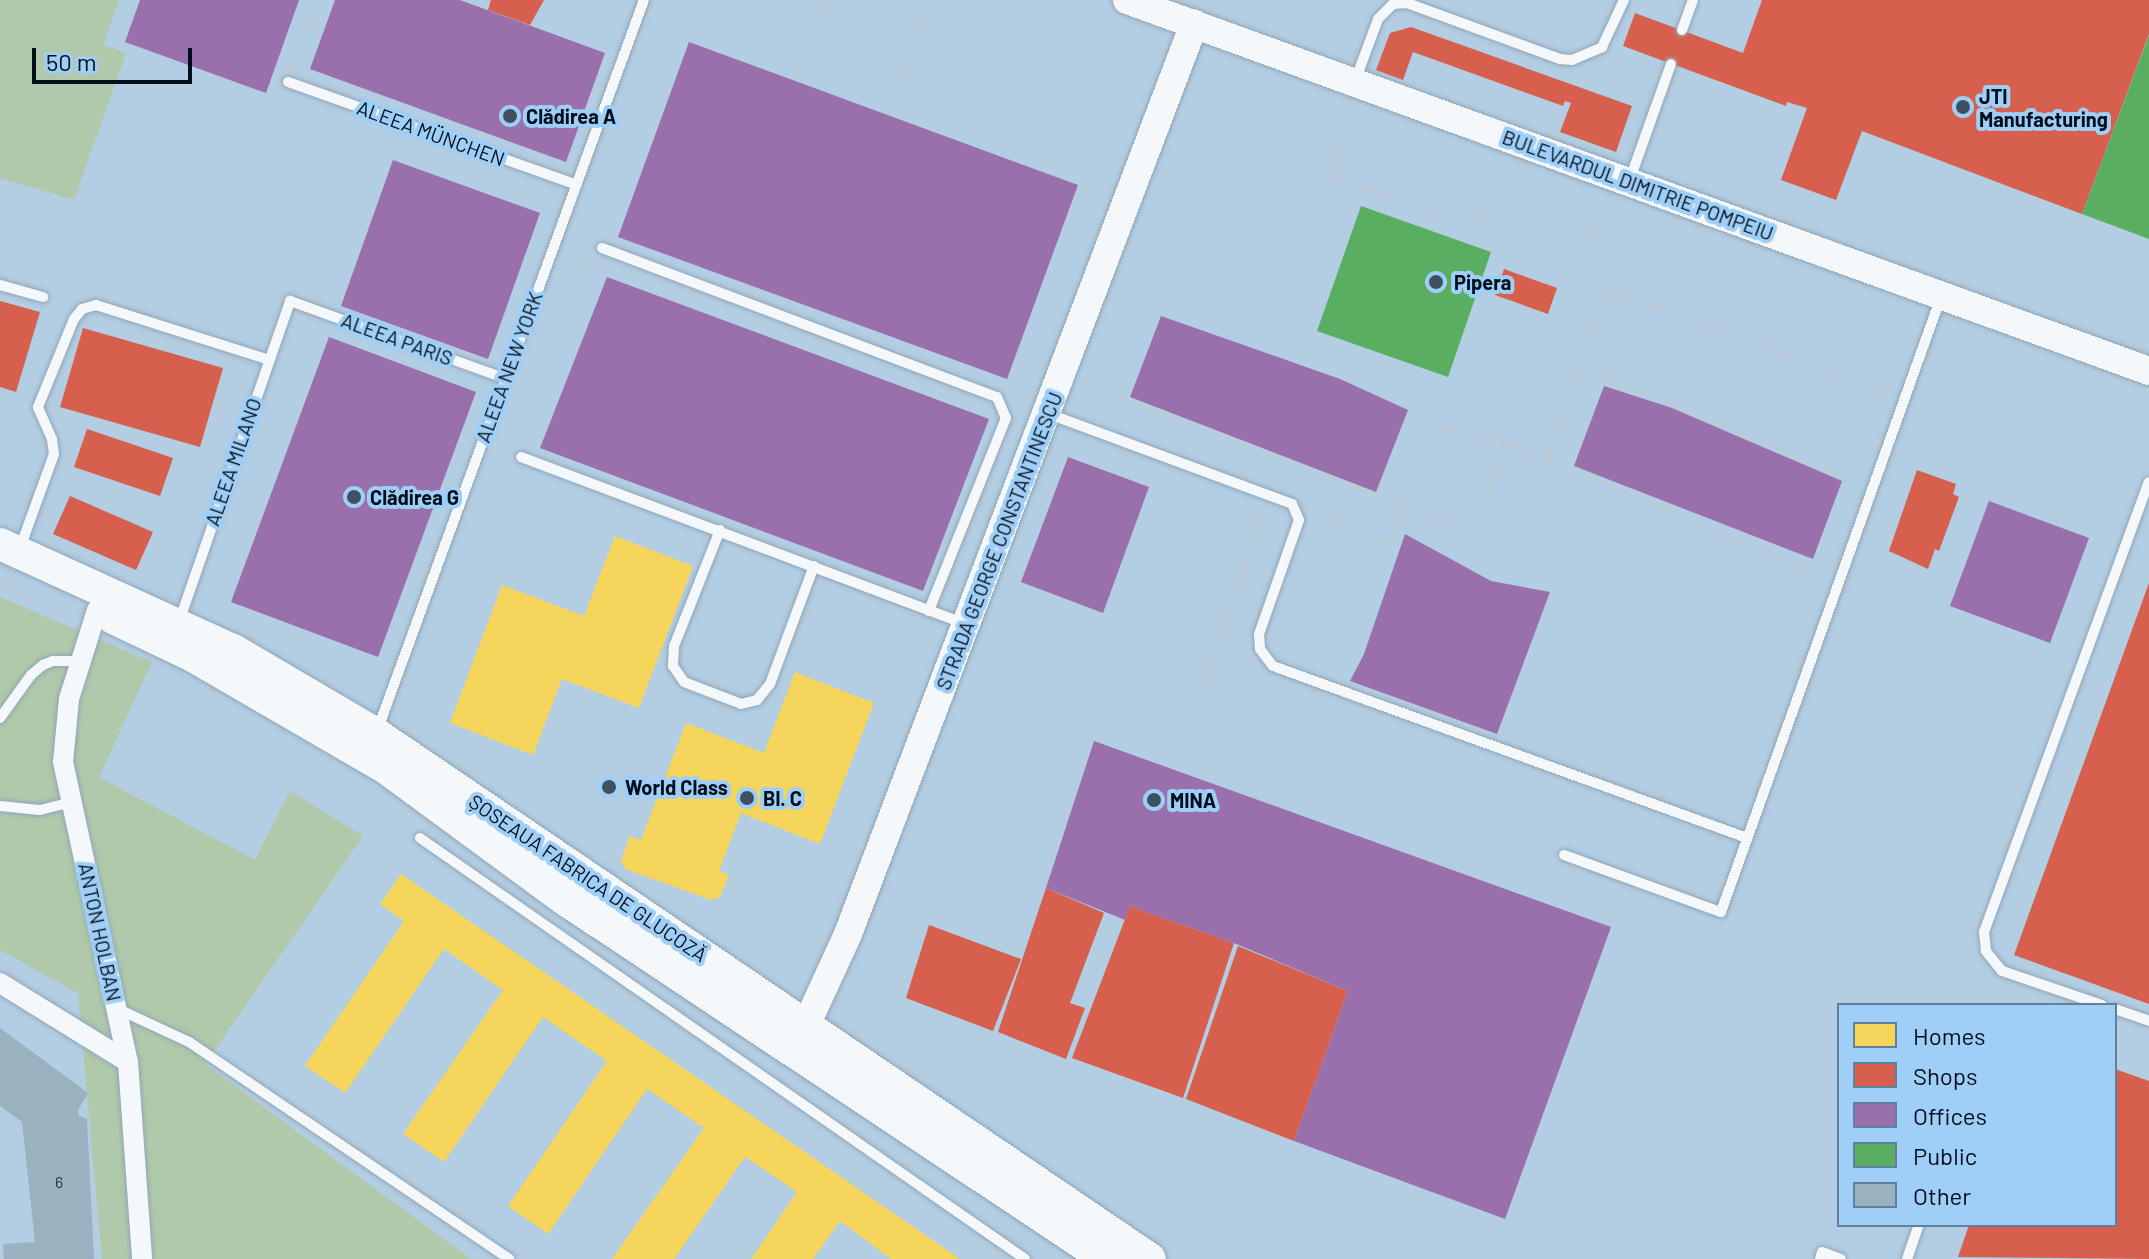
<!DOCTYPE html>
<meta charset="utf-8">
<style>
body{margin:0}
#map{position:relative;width:2149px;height:1259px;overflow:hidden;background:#b3cde2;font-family:Barlow,sans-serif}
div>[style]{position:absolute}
.green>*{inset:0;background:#afc9aa}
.homes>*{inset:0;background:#f6d55c}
.shops>*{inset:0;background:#d6604d}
.offices>*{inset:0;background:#9970ab}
.public>*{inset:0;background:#5aae61}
.building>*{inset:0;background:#9ab2c0}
.path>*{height:4px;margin-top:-2px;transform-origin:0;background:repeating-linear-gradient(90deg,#c1c9cf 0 4px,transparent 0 10px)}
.roads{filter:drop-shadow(0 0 2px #91a6b7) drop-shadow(0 0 2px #91a6b7)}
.lane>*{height:10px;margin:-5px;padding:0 5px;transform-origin:5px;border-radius:5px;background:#f4f8fb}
.street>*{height:20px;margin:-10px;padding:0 10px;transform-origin:10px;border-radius:10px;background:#f4f8fb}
.secondary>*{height:28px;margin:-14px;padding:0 14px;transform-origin:14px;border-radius:14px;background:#f4f8fb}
.primary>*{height:32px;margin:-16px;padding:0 16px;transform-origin:16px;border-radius:16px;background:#f4f8fb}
.dots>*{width:22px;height:22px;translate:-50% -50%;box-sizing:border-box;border:4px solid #9fcef6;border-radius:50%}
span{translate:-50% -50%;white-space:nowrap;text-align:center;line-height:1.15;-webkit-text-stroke:8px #9fcef6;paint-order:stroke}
.number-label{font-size:16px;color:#273744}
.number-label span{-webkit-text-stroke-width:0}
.poi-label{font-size:20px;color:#010e1b;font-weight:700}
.left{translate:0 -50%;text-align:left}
.street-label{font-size:20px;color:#010e1b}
.legend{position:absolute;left:1837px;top:1003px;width:280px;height:224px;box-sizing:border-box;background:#9fcef6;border:2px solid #60819e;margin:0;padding:10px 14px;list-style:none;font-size:24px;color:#010e1b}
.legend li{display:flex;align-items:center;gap:16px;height:40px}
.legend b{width:40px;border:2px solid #60819e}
.scale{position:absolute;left:32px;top:48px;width:160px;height:36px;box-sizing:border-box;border:4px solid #010e1b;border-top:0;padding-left:10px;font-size:24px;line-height:28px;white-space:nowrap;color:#010e1b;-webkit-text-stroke:6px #9fcef6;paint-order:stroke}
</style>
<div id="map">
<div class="green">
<i style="clip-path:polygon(0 0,119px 0,103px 45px,126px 53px,74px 200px,0 178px)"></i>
<i style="clip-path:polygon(0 597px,152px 662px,99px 777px,255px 860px,290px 791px,363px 836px,205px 1064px,471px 1259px,102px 1259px,78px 993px,0 950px)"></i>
</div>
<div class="homes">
<i style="clip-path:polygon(615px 536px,693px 566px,639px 708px,562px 679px,533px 755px,450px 723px,502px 585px,584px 616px)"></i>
<i style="clip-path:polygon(795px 672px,874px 703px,820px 844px,741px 813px,719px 871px,729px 875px,720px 897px,711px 900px,625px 869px,621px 860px,630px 836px,641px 840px,686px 723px,764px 753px)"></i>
<i style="clip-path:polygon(401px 874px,699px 1079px,960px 1259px,891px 1259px,840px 1221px,813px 1259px,751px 1259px,797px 1192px,745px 1157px,674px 1259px,612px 1259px,704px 1128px,647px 1089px,548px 1234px,508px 1206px,607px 1061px,543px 1017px,444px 1162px,403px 1134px,503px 990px,444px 949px,345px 1093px,305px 1066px,404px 921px,380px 904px)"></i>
</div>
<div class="shops">
<i style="clip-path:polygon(491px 0,544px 0,530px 25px,488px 10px)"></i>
<i style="clip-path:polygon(1762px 0,2149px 0,2149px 34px,2082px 214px,1862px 131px,1836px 200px,1781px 180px,1807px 108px,1787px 102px,1786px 106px,1623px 46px,1635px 13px,1743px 53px)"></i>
<i style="clip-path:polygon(1411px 27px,1632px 106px,1616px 152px,1560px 132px,1571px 103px,1565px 101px,1563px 106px,1413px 52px,1403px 80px,1376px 70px,1390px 33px)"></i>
<i style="clip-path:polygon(1504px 269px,1557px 288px,1548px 314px,1495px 295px)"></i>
<i style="clip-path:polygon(0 301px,40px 312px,16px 392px,0 387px)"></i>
<i style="clip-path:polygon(83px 328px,223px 368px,200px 447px,60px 407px)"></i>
<i style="clip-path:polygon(87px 429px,173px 458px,160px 496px,74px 467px)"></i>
<i style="clip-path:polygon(1917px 470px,1956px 484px,1953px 494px,1959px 497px,1939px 551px,1935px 549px,1928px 569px,1889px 551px)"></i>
<i style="clip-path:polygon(70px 496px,153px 532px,136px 570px,53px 534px)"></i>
<i style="clip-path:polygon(2149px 583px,2149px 1004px,2014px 955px)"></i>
<i style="clip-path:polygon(1046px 888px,1104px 913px,1070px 1003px,1085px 1008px,1066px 1059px,998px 1032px)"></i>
<i style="clip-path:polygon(1130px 906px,1234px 943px,1183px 1098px,1072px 1058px)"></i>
<i style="clip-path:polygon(929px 925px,1021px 959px,993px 1031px,906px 998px)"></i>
<i style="clip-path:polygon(1238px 946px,1348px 991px,1294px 1141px,1186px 1099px)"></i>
<i style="clip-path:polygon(2115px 1069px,2149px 1081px,2149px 1259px,1958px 1257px,1969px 1225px,2115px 1225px)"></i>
</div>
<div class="offices">
<i style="clip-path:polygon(140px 0,299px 0,266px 93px,125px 42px)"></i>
<i style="clip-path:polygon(335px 0,460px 0,605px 53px,566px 162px,310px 69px)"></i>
<i style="clip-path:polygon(689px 42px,1078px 185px,1007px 379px,618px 237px)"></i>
<i style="clip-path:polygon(393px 160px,540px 213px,488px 359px,341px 306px)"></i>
<i style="clip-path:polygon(607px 277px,989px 419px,923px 591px,540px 448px)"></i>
<i style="clip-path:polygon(1161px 316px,1340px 379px,1408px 410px,1376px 492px,1130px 397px)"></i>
<i style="clip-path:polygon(329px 337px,476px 392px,378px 657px,231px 602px)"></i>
<i style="clip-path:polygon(1604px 386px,1672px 408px,1842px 481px,1813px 559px,1574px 466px)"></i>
<i style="clip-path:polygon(1068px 457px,1149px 487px,1103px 613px,1021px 582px)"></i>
<i style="clip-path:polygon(1989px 501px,2089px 538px,2050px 643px,1950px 606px)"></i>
<i style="clip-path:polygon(1405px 534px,1491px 581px,1550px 592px,1497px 734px,1350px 681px,1364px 654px)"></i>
<i style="clip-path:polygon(1094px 741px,1611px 927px,1505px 1219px,1294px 1141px,1348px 991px,1234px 943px,1130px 906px,1125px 920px,1046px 888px)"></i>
</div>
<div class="public">
<i style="clip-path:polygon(2149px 35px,2149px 239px,2082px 214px)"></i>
<i style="clip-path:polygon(1361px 206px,1491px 252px,1448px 377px,1317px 331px)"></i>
</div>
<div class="building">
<i style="clip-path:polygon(0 1028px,88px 1093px,78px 1110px,79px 1116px,87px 1119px,94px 1259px,4px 1259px,3px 1244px,35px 1242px,22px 1122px,0 1106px)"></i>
</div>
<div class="path">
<i style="left:292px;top:68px;width:72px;rotate:-69.8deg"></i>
<i style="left:796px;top:78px;width:83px;rotate:-69.6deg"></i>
<i style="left:887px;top:114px;width:121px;rotate:-70.2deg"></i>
<i style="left:1348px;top:126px;width:53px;rotate:108.8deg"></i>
<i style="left:1331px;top:176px;width:152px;rotate:19.6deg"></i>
<i style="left:1472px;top:232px;width:59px;rotate:-71.3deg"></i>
<i style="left:565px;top:255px;width:49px;rotate:20.3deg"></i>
<i style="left:1576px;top:275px;width:65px;rotate:-67.4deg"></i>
<i style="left:1582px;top:368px;width:273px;rotate:22.4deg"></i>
<i style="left:1084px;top:383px;width:346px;rotate:21deg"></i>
<i style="left:1413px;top:419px;width:94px;rotate:14.8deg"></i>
<i style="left:1547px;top:459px;width:296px;rotate:23.1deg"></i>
<i style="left:1311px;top:512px;width:86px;rotate:23.3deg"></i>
<i style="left:1390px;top:546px;width:43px;rotate:-66.4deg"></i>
<i style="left:1407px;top:507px;width:73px;rotate:21.7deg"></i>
<i style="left:1475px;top:534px;width:96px;rotate:-72.3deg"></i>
<i style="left:1504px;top:443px;width:46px;rotate:20.4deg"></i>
<i style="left:1547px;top:459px;width:180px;rotate:-69.6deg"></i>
<i style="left:1610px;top:290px;width:300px;rotate:20.3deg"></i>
<i style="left:0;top:585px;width:82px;rotate:23.7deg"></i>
<i style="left:1202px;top:687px;width:191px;rotate:-70.7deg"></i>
</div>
<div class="roads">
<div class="lane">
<i style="left:1682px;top:30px;width:32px;rotate:-70deg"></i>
<i style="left:1355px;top:81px;width:66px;rotate:-69.6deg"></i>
<i style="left:1378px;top:19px;width:21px;rotate:-45deg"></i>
<i style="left:1393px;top:4px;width:14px;rotate:-4deg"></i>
<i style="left:1407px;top:3px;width:163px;rotate:20.1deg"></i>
<i style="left:1560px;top:59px;width:12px;rotate:5deg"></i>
<i style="left:1572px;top:60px;width:33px;rotate:-23deg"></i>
<i style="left:1602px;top:47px;width:52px;rotate:-64.9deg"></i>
<i style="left:288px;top:82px;width:305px;rotate:19.6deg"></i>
<i style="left:1630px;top:179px;width:122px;rotate:-70.4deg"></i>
<i style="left:602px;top:248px;width:422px;rotate:20.7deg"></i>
<i style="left:997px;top:397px;width:23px;rotate:67deg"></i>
<i style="left:1006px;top:418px;width:208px;rotate:111.8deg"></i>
<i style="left:0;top:285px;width:45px;rotate:15.6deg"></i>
<i style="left:1049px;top:414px;width:259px;rotate:20.3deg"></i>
<i style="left:1292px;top:504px;width:17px;rotate:66deg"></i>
<i style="left:1299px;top:520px;width:121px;rotate:109.3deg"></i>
<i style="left:1259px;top:634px;width:15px;rotate:86deg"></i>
<i style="left:1260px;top:649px;width:21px;rotate:53deg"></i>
<i style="left:1273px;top:666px;width:504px;rotate:19.94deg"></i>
<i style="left:521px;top:457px;width:474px;rotate:20.6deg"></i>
<i style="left:720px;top:530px;width:125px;rotate:111.6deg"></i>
<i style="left:674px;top:646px;width:20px;rotate:93deg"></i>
<i style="left:673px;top:666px;width:19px;rotate:55deg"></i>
<i style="left:684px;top:682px;width:61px;rotate:21.1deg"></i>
<i style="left:741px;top:704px;width:16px;rotate:-14deg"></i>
<i style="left:757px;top:700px;width:21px;rotate:-51deg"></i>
<i style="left:770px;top:684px;width:126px;rotate:-69.6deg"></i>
<i style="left:20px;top:548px;width:100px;rotate:-70.1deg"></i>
<i style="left:54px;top:454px;width:15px;rotate:-98deg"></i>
<i style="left:52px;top:439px;width:35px;rotate:-114deg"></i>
<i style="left:38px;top:407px;width:95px;rotate:-67.8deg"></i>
<i style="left:74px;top:319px;width:13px;rotate:-51deg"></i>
<i style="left:82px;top:309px;width:15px;rotate:-16deg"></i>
<i style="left:96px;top:305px;width:182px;rotate:17.6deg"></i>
<i style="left:179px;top:622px;width:340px;rotate:-70.9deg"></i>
<i style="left:290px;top:301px;width:227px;rotate:19.8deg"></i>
<i style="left:0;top:718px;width:53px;rotate:-54.2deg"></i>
<i style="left:31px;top:675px;width:16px;rotate:-40deg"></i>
<i style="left:43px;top:665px;width:11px;rotate:-22deg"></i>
<i style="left:53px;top:661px;width:27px"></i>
<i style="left:377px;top:731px;width:778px;rotate:-69.94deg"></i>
<i style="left:0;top:806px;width:40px;rotate:5.7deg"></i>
<i style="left:40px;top:810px;width:33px;rotate:-14deg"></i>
<i style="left:420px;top:838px;width:737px;rotate:34.83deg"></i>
<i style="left:1564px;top:855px;width:167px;rotate:20deg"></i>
<i style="left:1721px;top:912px;width:653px;rotate:-70.32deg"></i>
<i style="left:2102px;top:1005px;width:106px;rotate:-161.2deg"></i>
<i style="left:2002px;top:971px;width:26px;rotate:-129deg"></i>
<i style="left:1986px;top:951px;width:19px;rotate:-96deg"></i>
<i style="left:1984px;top:932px;width:479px;rotate:-69.9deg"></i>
<i style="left:118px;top:1009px;width:78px;rotate:24.9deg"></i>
<i style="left:189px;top:1042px;width:387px;rotate:34.1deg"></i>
<i style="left:2115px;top:1009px;width:36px;rotate:19deg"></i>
<i style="left:1820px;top:1259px;width:7px;rotate:-74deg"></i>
<i style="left:1822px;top:1252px;width:20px;rotate:20deg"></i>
<i style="left:1907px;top:1259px;width:36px;rotate:-71deg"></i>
</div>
<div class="street">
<i style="left:97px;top:610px;width:93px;rotate:107.5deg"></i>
<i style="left:69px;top:699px;width:63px;rotate:95.4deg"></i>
<i style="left:63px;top:762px;width:307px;rotate:77.8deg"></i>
<i style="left:128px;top:1062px;width:197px;rotate:85.9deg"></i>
<i style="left:0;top:983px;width:150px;rotate:31.7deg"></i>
</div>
<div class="secondary">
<i style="left:1127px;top:0;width:1087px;rotate:19.95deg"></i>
<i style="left:797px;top:1045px;width:122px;rotate:-65.3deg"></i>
<i style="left:848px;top:934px;width:974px;rotate:-69.18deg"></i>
</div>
<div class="primary">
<i style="left:0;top:544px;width:256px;rotate:24.5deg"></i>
<i style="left:233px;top:650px;width:166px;rotate:30.4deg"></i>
<i style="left:376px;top:734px;width:935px;rotate:34.15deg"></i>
<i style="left:113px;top:618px;width:86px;rotate:25.4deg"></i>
<i style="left:191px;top:655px;width:225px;rotate:30.1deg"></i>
<i style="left:386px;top:768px;width:223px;rotate:36.3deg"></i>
<i style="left:566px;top:900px;width:648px;rotate:33.62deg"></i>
</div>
</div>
<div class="dots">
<i style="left:1963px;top:107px;background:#3f5161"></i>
<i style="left:510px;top:116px;background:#3f5161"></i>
<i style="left:1436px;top:282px;background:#3f5161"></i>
<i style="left:354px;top:497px;background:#3f5161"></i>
<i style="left:609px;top:787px;background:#3f5161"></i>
<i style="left:747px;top:798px;background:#3f5161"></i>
<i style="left:1154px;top:800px;background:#3f5161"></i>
</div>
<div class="number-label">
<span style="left:59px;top:1182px">6</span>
</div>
<div class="poi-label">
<span class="left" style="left:1979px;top:108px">JTI<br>Manufacturing</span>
<span class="left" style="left:526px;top:116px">Clădirea A</span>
<span class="left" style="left:1454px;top:282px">Pipera</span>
<span class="left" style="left:370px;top:497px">Clădirea G</span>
<span class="left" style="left:625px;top:787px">World Class</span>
<span class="left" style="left:763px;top:798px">Bl. C</span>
<span class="left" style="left:1170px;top:800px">MINA</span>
</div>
<div class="street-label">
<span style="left:431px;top:133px;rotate:20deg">ALEEA MÜNCHEN</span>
<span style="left:1638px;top:185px;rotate:20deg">BULEVARDUL DIMITRIE POMPEIU</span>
<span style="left:397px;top:339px;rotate:20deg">ALEEA PARIS</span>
<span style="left:509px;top:367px;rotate:-70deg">ALEEA NEW YORK</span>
<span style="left:233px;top:462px;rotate:-71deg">ALEEA MILANO</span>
<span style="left:999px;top:541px;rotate:-69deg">STRADA GEORGE CONSTANTINESCU</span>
<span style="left:588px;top:878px;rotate:34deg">ȘOSEAUA FABRICA DE GLUCOZĂ</span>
<span style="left:100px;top:932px;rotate:78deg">ANTON HOLBAN</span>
</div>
<ul class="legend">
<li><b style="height:22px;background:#f6d55c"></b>Homes</li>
<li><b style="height:22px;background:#d6604d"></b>Shops</li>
<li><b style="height:22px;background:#9970ab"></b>Offices</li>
<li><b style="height:22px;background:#5aae61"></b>Public</li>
<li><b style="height:22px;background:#9ab2c0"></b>Other</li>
</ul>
<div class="scale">50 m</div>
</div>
